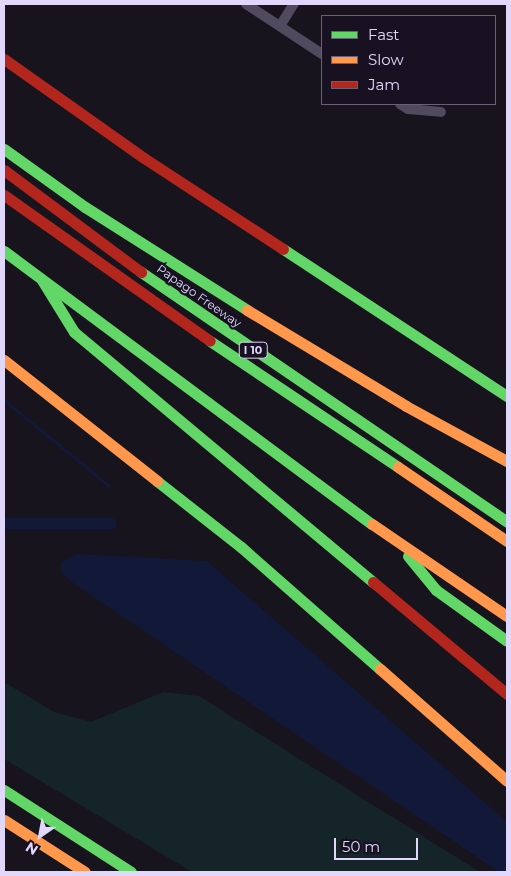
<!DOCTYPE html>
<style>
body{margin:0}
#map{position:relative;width:511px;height:876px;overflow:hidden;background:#18141e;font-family:Montserrat,sans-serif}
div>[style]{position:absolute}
.green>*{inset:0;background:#152429}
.water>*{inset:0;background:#111838}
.stream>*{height:3px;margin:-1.5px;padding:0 1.5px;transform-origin:1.5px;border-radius:1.5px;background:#111838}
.canal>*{height:11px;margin:-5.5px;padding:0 5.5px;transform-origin:5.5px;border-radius:5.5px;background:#111838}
.street>*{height:10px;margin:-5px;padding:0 5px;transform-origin:5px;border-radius:5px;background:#4f4a5d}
.fast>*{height:11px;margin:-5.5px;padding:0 5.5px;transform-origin:5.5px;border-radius:5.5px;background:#63d668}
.slow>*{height:11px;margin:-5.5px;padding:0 5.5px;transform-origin:5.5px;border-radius:5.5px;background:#ff974d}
.jam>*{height:11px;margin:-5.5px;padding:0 5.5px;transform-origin:5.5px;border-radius:5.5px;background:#b3261e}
span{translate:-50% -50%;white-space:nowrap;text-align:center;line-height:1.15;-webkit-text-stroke:4.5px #171121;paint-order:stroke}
.shield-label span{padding:1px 4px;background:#171121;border:1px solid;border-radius:4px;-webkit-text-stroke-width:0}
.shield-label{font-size:11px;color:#e1d7fa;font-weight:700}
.street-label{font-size:12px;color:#e1d7fa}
.frame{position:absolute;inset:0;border:5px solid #e1d7fa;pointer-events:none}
.legend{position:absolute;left:321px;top:15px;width:175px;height:90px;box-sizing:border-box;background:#171121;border:1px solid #686078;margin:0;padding:6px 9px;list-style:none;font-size:15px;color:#e1d7fa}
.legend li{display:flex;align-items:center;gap:10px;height:25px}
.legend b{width:25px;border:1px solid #686078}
.north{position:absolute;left:15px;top:811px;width:50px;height:50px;-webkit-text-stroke:4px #171121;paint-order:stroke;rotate:213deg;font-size:14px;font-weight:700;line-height:20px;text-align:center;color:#e1d7fa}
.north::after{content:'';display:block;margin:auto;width:18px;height:22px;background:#e1d7fa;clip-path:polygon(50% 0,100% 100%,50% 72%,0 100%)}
.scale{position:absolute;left:334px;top:838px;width:84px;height:22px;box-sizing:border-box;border:2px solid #e1d7fa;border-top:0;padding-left:6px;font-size:15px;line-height:18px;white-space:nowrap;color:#e1d7fa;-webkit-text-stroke:4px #171121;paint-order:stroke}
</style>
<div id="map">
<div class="green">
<i style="clip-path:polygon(4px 682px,54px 712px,91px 722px,163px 692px,199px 696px,480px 872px,192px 872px,4px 759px)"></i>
</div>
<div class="water">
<i style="clip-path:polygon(76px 554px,207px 561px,507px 822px,507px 872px,499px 872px,73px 583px,61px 572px,61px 563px)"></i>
</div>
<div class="stream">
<i style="left:4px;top:400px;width:136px;rotate:39.3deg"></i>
</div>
<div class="canal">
<i style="left:4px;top:523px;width:107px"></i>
</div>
<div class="street">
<i style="left:246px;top:4px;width:91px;rotate:33.3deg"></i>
<i style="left:280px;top:26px;width:26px;rotate:-58deg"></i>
<i style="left:400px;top:104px;width:9px;rotate:32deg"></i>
<i style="left:408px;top:109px;width:33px;rotate:5deg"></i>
</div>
<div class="fast">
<i style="left:4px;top:149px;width:100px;rotate:35.6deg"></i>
<i style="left:85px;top:207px;width:192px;rotate:32.4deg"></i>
<i style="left:283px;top:249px;width:268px;rotate:33.3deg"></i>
<i style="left:4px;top:251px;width:458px;rotate:36.6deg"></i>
<i style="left:141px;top:272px;width:443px;rotate:34.3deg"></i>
<i style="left:42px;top:280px;width:61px;rotate:58.4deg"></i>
<i style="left:74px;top:332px;width:390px;rotate:39.9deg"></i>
<i style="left:210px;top:341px;width:226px;rotate:33.8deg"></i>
<i style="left:157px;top:481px;width:107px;rotate:38.2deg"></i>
<i style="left:241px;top:547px;width:185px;rotate:41.3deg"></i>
<i style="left:408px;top:556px;width:44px;rotate:50.5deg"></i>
<i style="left:436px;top:590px;width:87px;rotate:35.7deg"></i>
<i style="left:4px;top:790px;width:151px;rotate:32.8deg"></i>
</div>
<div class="slow">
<i style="left:247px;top:310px;width:186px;rotate:31.1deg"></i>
<i style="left:406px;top:406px;width:115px;rotate:28.6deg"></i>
<i style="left:4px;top:360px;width:195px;rotate:38.3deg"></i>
<i style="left:398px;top:467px;width:132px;rotate:34.2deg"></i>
<i style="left:372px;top:524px;width:163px;rotate:34.3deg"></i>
<i style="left:380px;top:669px;width:169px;rotate:41.4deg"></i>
<i style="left:4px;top:820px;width:96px;rotate:32.7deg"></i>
</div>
<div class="jam">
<i style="left:4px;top:59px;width:171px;rotate:35.3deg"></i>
<i style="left:144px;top:158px;width:166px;rotate:33.2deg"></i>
<i style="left:4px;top:170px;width:171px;rotate:36.7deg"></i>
<i style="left:4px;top:195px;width:252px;rotate:35.3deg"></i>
<i style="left:373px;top:582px;width:175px;rotate:39.9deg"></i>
</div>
<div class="shield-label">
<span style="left:253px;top:350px">I 10</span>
</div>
<div class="street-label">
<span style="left:199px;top:296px;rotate:35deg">Papago Freeway</span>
</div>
<div class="frame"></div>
<ul class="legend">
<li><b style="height:6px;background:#63d668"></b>Fast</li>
<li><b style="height:6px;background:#ff974d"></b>Slow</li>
<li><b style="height:6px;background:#b3261e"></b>Jam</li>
</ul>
<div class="north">N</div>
<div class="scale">50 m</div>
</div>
